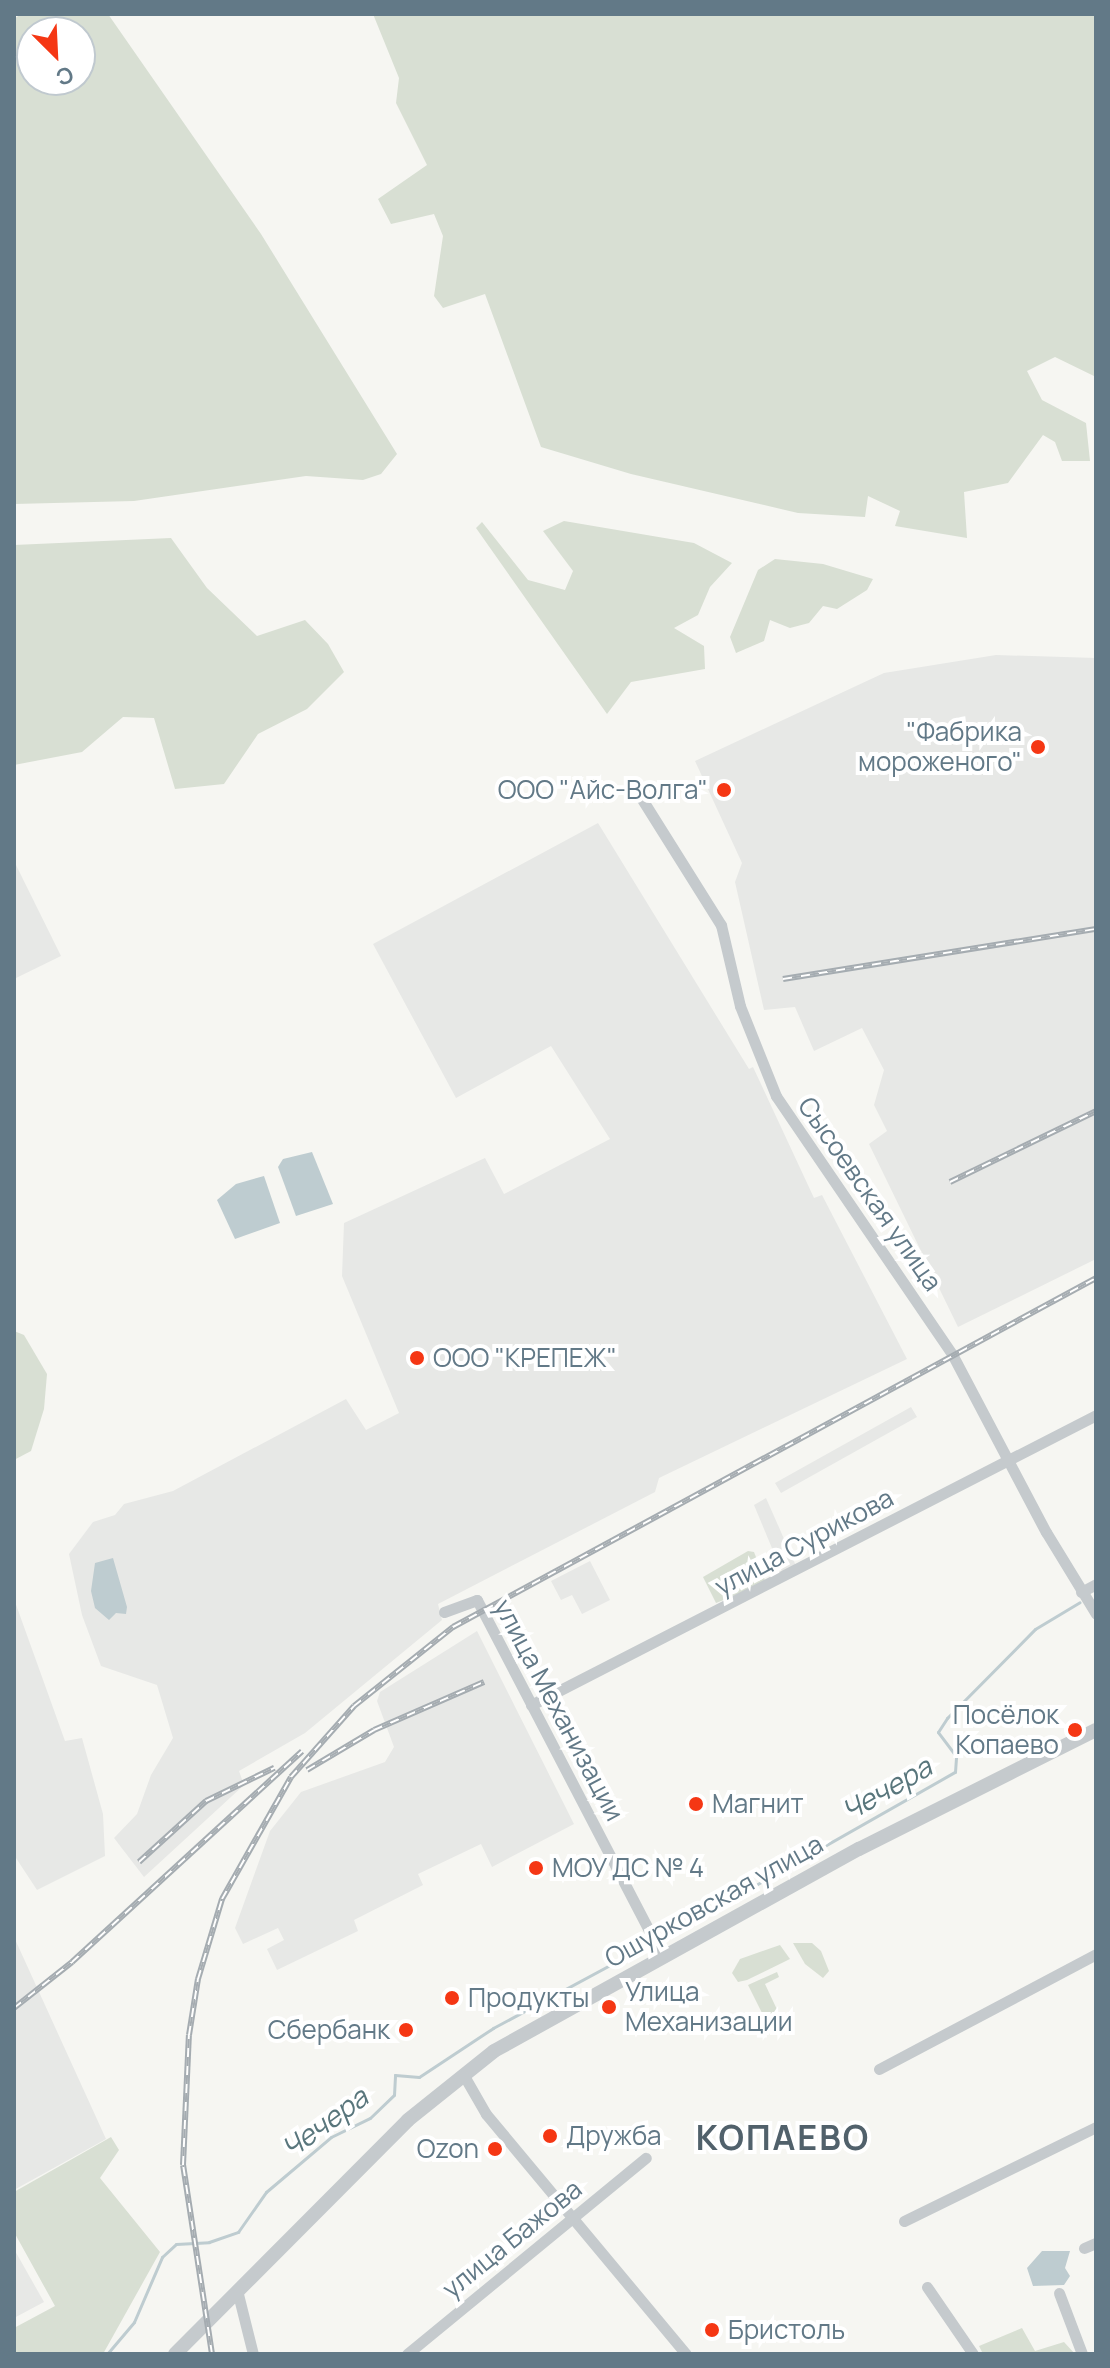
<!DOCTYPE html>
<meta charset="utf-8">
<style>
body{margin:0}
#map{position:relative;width:1110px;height:2368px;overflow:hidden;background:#f6f6f2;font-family:Manrope,sans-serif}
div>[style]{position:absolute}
.built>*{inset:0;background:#e7e8e6}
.green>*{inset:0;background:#d8dfd3}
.water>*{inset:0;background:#beccd0}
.stream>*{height:3px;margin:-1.5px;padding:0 1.5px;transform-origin:1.5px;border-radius:1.5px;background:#beccd0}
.minor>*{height:11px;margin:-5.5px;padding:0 5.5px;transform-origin:5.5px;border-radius:5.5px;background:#c5cacd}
.tertiary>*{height:14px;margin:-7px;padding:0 7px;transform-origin:7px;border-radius:7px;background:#c5cacd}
.rail>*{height:6px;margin-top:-3px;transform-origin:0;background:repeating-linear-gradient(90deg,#fff 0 9px,#a5acb1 0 18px);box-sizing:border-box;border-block:2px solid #a5acb1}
.dots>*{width:22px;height:22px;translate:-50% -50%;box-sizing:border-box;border:4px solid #fff;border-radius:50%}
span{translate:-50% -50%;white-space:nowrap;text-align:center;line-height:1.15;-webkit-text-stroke:8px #fff;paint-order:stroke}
.poi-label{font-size:26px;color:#627987}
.right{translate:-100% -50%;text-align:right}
.left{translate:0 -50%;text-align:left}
.street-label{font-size:26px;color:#627987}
.water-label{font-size:28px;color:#59767c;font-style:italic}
.district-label{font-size:34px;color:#51616b;font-weight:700;letter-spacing:2px}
.frame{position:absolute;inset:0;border:16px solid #627987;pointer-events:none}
.north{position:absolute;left:16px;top:16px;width:80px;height:80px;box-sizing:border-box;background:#fff;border:2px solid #c0c9cf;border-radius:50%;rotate:156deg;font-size:22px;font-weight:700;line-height:32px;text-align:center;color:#627987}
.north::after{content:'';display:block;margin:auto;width:28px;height:36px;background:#f53714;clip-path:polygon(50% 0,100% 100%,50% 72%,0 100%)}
</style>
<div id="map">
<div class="built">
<i style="clip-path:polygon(996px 655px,1096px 658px,1096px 1259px,958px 1327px,869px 1144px,887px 1131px,874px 1105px,884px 1070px,862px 1028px,814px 1051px,795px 1007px,764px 1010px,735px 882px,742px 863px,695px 761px,884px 673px)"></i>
<i style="clip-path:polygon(598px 823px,749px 1069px,753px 1067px,814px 1198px,822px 1195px,907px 1359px,659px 1478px,655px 1492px,438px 1604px,442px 1620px,305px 1733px,239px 1771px,244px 1785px,144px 1877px,114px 1838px,137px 1814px,151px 1775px,173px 1738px,157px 1685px,101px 1666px,82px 1615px,69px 1554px,93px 1522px,115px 1515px,124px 1504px,173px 1491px,346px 1399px,366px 1430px,399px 1413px,342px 1276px,344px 1223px,485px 1158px,504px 1194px,610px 1139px,551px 1046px,456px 1098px,373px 944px)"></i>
<i style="clip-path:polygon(14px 861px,61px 956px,14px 979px)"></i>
<i style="clip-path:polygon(911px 1407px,917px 1417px,781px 1493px,775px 1483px)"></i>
<i style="clip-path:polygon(766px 1498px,796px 1566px,782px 1572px,754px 1505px)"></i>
<i style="clip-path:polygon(590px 1561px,610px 1600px,582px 1614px,572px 1595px,561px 1600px,551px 1581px)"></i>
<i style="clip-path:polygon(14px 1599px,65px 1741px,82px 1738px,103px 1814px,105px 1856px,37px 1890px,14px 1855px)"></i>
<i style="clip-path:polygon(477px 1631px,574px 1824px,492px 1867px,481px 1844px,418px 1874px,423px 1885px,354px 1920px,358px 1931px,277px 1970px,267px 1949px,284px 1940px,278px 1928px,243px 1944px,235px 1928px,270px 1831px,301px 1792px,385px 1762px,394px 1747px,377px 1701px,380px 1692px)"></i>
<i style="clip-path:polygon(14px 1937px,106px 2139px,14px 2190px)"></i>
<i style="clip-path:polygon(14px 2249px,44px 2302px,14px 2318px)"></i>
</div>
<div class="green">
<i style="clip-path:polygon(evenodd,21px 14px,108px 14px,261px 234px,397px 454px,381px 474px,363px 480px,306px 476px,134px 501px,14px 504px,14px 19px,21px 14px,80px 32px,80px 80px,32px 80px,32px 32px,80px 32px)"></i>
<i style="clip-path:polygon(373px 14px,1096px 14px,1096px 377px,1055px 357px,1027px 371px,1042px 400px,1086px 423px,1090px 461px,1062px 461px,1055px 442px,1043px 435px,1008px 483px,964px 492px,967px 538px,895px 526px,900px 511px,868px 496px,865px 517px,798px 513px,631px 474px,541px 447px,485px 294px,443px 308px,434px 296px,443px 236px,434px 214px,391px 224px,378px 199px,427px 165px,396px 103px,399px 78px)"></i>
<i style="clip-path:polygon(564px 521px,694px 543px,732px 563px,710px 587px,698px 615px,674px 628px,704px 646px,705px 669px,631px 682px,607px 714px,476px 528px,482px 522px,528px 580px,565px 590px,573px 571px,543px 531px)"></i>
<i style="clip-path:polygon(171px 538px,207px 588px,257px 636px,305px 620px,328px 644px,344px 672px,307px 709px,258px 734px,224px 784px,175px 789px,154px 718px,123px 717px,82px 752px,14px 765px,14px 545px)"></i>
<i style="clip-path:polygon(775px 559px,823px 564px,873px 579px,867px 590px,837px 609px,823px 606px,809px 623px,790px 628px,770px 620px,764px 641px,736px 653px,730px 637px,758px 570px)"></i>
<i style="clip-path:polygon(14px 1331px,24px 1335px,47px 1374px,44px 1409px,31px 1451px,14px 1460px)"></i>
<i style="clip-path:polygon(748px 1551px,754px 1552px,766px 1583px,716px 1603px,703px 1577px)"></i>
<i style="clip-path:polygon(793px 1943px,812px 1943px,821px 1951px,829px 1971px,823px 1978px,805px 1964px)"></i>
<i style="clip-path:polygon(780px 1945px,790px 1959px,747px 1980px,738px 1982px,732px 1973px,740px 1959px)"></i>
<i style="clip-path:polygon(777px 1972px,779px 1977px,765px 1984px,781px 2018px,767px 2023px,748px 1985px)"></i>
<i style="clip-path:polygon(111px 2137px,119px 2150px,100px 2178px,160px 2252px,103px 2354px,14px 2354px,14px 2328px,55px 2306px,14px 2232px,14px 2192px)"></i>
<i style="clip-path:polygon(1022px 2328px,1035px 2351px,1064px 2342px,1075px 2354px,983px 2354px,979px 2346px)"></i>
</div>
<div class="water">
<i style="clip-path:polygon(312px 1152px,333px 1204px,296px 1216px,278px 1167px,283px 1159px)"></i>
<i style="clip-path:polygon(264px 1176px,280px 1223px,235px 1239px,217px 1200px,236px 1184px)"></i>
<i style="clip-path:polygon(113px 1558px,127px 1607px,126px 1614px,116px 1613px,109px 1620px,95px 1608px,91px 1591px,95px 1563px)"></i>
<i style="clip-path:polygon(1042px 2251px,1070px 2251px,1065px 2268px,1070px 2276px,1064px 2285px,1033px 2286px,1027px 2268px)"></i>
</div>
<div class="stream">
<i style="left:754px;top:1886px;width:231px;rotate:-29.6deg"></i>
<i style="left:955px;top:1772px;width:16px;rotate:-86deg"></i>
<i style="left:956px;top:1756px;width:30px;rotate:-127deg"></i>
<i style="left:938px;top:1732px;width:17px;rotate:-57deg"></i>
<i style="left:947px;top:1718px;width:125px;rotate:-45.3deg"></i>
<i style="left:1035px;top:1629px;width:52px;rotate:-31deg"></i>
<i style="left:662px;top:1936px;width:91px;rotate:-28.8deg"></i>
<i style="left:107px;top:2354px;width:42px;rotate:-49.8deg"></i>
<i style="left:134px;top:2322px;width:71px;rotate:-66.7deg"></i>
<i style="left:162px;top:2257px;width:19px;rotate:-43deg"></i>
<i style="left:176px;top:2244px;width:33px;rotate:-3deg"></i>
<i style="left:209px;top:2242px;width:31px;rotate:-19deg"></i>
<i style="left:238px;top:2232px;width:49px;rotate:-55deg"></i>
<i style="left:266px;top:2192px;width:85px;rotate:-40.2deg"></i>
<i style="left:331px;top:2137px;width:43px;rotate:-26deg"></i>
<i style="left:370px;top:2118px;width:33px;rotate:-44deg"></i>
<i style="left:394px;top:2095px;width:20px;rotate:-87deg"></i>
<i style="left:395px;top:2075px;width:24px;rotate:5deg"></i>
<i style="left:419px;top:2077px;width:89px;rotate:-33.5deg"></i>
<i style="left:493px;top:2028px;width:175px;rotate:-28.3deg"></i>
</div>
<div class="minor">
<i style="left:635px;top:788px;width:162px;rotate:57.9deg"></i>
<i style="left:721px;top:925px;width:83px;rotate:76.8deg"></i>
<i style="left:740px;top:1006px;width:97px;rotate:68.2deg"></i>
<i style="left:776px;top:1096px;width:312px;rotate:55.7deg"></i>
<i style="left:952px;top:1354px;width:201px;rotate:62.2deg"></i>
<i style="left:1046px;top:1532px;width:96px;rotate:58.6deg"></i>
<i style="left:1081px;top:1592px;width:17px;rotate:-28deg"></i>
<i style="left:444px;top:1612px;width:35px;rotate:-20deg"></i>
<i style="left:477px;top:1600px;width:403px;rotate:62.5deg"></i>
<i style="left:531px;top:1705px;width:635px;rotate:-27.17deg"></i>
<i style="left:879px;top:2069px;width:246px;rotate:-27.9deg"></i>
<i style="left:463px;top:2074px;width:46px;rotate:60.1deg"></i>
<i style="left:486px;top:2114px;width:312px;rotate:50.2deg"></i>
<i style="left:904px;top:2221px;width:214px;rotate:-26.1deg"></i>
<i style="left:1084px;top:2248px;width:13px;rotate:-23deg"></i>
<i style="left:927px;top:2287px;width:81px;rotate:55.5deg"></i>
<i style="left:237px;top:2290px;width:66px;rotate:76deg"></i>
<i style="left:1059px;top:2293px;width:65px;rotate:69.3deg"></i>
<i style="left:407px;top:2354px;width:309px;rotate:-39.4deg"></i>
</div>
<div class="tertiary">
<i style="left:175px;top:2354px;width:330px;rotate:-45.1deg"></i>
<i style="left:408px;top:2120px;width:110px;rotate:-38.7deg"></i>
<i style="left:494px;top:2051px;width:417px;rotate:-29deg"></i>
<i style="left:859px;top:1849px;width:265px;rotate:-26.7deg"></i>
</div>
<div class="rail">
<i style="left:783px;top:979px;width:317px;rotate:-9.1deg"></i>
<i style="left:950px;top:1182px;width:162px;rotate:-25.9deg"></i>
<i style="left:307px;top:1770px;width:78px;rotate:-30.8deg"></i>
<i style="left:374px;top:1730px;width:120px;rotate:-23.6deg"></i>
<i style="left:139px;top:1862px;width:91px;rotate:-42.3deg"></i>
<i style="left:206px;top:1801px;width:76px;rotate:-25.9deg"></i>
<i style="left:14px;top:2008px;width:74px;rotate:-38.4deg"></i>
<i style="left:72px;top:1962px;width:312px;rotate:-42.5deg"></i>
<i style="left:212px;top:2354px;width:191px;rotate:-98.7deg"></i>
<i style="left:183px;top:2165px;width:130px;rotate:-87.4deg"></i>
<i style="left:189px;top:2035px;width:57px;rotate:-80.9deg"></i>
<i style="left:198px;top:1979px;width:84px;rotate:-73.3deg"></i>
<i style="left:222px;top:1899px;width:140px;rotate:-60.5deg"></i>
<i style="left:291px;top:1777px;width:95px;rotate:-48.4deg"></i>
<i style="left:354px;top:1706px;width:127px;rotate:-38.6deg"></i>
<i style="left:453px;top:1627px;width:732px;rotate:-28.49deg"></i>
</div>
<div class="dots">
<i style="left:1038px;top:747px;background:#f53714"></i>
<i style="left:724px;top:790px;background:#f53714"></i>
<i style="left:417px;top:1358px;background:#f53714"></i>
<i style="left:1075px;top:1730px;background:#f53714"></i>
<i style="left:696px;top:1804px;background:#f53714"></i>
<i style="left:536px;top:1868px;background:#f53714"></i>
<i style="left:452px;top:1998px;background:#f53714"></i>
<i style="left:609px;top:2007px;background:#f53714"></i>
<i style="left:406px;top:2030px;background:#f53714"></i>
<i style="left:550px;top:2136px;background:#f53714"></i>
<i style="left:495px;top:2149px;background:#f53714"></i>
<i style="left:712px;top:2330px;background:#f53714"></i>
</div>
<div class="poi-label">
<span class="right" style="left:1022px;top:747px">"Фабрика<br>мороженого"</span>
<span class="right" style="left:708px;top:790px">ООО "Айс-Волга"</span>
<span class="left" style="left:433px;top:1358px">ООО "КРЕПЕЖ"</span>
<span class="right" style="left:1059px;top:1730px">Посёлок<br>Копаево</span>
<span class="left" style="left:712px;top:1804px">Магнит</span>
<span class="left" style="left:552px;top:1868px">МОУ ДС № 4</span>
<span class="left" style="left:625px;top:2007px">Улица<br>Механизации</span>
<span class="left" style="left:468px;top:1998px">Продукты</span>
<span class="right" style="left:390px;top:2030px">Сбербанк</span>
<span class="left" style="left:566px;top:2136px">Дружба</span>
<span class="right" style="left:479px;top:2149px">Ozon</span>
<span class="left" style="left:728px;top:2330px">Бристоль</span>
</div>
<div class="street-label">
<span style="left:870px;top:1194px;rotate:55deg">Сысоевская улица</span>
<span style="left:804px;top:1542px;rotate:-28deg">улица Сурикова</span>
<span style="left:559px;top:1710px;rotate:62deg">улица Механизации</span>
<span style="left:714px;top:1901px;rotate:-29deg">Ошурковская улица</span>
<span style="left:512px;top:2239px;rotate:-39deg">улица Бажова</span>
</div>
<div class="water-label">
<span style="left:886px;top:1788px;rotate:-30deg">Чечера</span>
<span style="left:324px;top:2122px;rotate:-36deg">Чечера</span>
</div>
<div class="district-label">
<span style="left:783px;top:2138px">КОПАЕВО</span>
</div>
<div class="frame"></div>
<div class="north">С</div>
</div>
